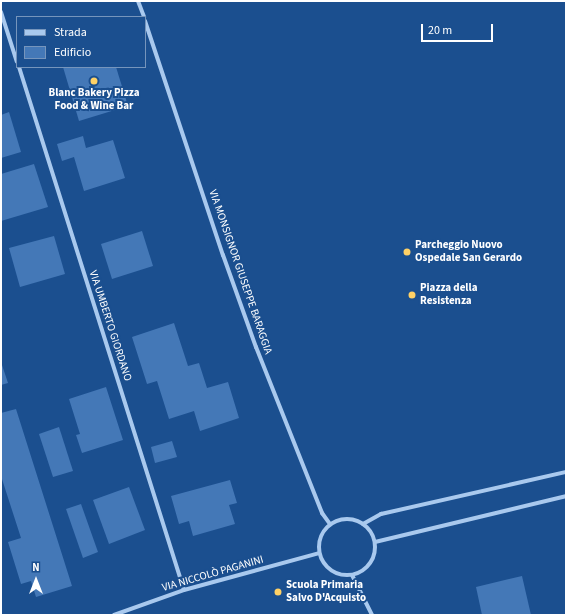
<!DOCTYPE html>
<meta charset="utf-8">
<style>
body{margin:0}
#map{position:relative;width:567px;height:616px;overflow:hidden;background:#1b4f8f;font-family:"Source Sans 3",sans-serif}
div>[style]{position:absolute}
.building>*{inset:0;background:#4478b7}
.street>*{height:4px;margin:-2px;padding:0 2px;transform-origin:2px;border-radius:2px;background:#a9c9ee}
.street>.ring{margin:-2px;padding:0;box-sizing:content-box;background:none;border:4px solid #a9c9ee;border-radius:50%}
.dots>*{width:11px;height:11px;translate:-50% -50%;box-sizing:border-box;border:2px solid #1b4f8f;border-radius:50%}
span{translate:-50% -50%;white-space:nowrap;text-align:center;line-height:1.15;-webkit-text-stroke:4px #1b4f8f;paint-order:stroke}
.poi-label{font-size:11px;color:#fff;font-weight:700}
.left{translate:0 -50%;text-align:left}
.street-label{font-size:11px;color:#fff}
.frame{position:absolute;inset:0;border:2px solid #fff;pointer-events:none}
.legend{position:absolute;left:16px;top:16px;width:130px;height:52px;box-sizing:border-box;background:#1b4f8f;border:1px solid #7695bc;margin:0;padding:5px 7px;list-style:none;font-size:12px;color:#fff}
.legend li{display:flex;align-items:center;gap:8px;height:20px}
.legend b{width:20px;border:1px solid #7695bc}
.north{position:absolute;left:16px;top:560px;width:40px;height:40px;-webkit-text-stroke:3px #1b4f8f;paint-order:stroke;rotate:0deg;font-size:11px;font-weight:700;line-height:16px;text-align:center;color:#fff}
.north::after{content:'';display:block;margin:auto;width:14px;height:18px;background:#fff;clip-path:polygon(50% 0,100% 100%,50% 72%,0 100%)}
.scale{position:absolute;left:421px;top:24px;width:72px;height:18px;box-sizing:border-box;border:2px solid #fff;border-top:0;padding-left:5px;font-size:12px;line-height:14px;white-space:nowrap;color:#fff;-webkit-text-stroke:3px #1b4f8f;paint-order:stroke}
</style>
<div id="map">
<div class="building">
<i style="clip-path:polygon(63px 67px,116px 67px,128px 106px,79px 121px)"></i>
<i style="clip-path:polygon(9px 112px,21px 152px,1px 158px,1px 115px)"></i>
<i style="clip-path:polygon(83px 136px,86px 148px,113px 140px,125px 178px,84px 191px,74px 157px,62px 161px,57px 144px)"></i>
<i style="clip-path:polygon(34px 164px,48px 207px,1px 221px,1px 174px)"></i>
<i style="clip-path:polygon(142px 231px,153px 266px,112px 279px,101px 244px)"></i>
<i style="clip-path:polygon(54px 236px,65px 274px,20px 287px,9px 248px)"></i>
<i style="clip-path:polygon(174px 323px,188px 366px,199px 363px,207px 388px,228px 382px,239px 418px,200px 431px,194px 411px,169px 419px,157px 381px,147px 384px,132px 337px)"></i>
<i style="clip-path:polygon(1px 362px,8px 383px,1px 385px)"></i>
<i style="clip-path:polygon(106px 387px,123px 440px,82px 453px,76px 435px,80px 434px,69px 399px)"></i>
<i style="clip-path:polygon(16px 409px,72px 586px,36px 597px,31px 581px,21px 584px,8px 542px,21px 538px,1px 476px,1px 413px)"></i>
<i style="clip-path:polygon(59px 427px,73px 471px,53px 477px,39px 434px)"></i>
<i style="clip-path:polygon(172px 441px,177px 457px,155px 463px,151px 447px)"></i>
<i style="clip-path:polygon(230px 480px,237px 503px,229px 505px,235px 524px,193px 536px,189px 521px,179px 524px,171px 496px)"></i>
<i style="clip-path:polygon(129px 487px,145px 530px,109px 544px,93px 500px)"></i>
<i style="clip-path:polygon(81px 504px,98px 552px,83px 558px,66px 509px)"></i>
<i style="clip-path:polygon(522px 576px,531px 615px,482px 615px,476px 587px)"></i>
</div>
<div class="street">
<i style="left:138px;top:1px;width:17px;rotate:69deg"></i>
<i style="left:1px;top:12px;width:52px;rotate:72.3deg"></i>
<i style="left:145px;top:21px;width:247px;rotate:71.6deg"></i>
<i style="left:223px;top:255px;width:98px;rotate:70.3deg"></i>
<i style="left:256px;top:347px;width:179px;rotate:68.3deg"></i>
<i style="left:322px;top:513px;width:14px;rotate:54deg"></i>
<i style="left:19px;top:67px;width:548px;rotate:72.49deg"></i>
<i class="ring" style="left:319px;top:519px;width:52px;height:52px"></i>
<i style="left:363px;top:524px;width:21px;rotate:-29deg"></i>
<i style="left:381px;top:514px;width:190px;rotate:-12.8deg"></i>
<i style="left:375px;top:542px;width:196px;rotate:-13.5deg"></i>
<i style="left:352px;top:575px;width:45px;rotate:63.4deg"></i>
<i style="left:114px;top:615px;width:74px;rotate:-19.7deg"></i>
<i style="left:184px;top:590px;width:140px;rotate:-15.3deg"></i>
</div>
<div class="dots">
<i style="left:94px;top:81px;background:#ffd166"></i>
<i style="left:407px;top:252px;background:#ffd166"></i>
<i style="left:412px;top:295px;background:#ffd166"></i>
<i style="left:278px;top:592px;background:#ffd166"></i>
</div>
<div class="poi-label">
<span style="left:94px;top:100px">Blanc Bakery Pizza<br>Food &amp; Wine Bar</span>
<span class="left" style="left:415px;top:252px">Parcheggio Nuovo<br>Ospedale San Gerardo</span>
<span class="left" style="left:420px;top:295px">Piazza della<br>Resistenza</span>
<span class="left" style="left:286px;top:592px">Scuola Primaria<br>Salvo D'Acquisto</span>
</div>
<div class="street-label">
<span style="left:240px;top:272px;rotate:71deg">VIA MONSIGNOR GIUSEPPE BARAGGIA</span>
<span style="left:110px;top:326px;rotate:72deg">VIA UMBERTO GIORDANO</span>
<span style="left:213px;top:574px;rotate:-16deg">VIA NICCOLÒ PAGANINI</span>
</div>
<div class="frame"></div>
<ul class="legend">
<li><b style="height:5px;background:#a9c9ee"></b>Strada</li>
<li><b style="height:11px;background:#4478b7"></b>Edificio</li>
</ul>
<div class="north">N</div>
<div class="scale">20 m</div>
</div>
